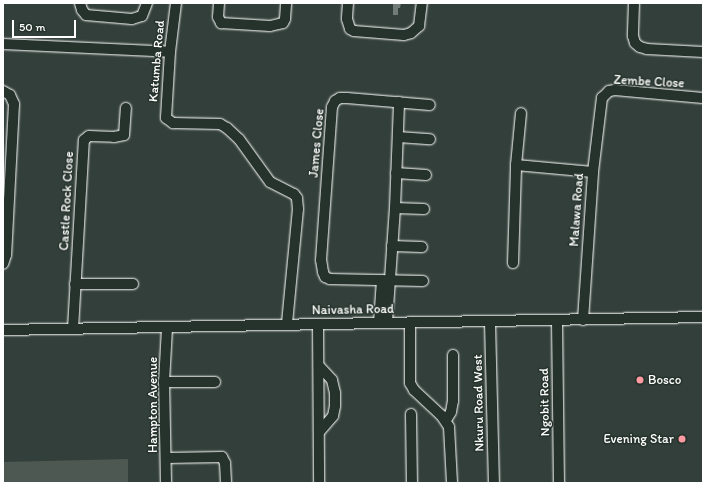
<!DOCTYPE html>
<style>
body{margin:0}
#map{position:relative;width:706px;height:486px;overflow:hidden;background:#333f3a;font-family:Itim,sans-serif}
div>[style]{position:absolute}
.green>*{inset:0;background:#4d5853}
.water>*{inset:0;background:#737b78}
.roads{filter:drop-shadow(0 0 1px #fff) drop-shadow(0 0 1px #fff)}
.street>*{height:10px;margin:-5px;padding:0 5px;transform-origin:5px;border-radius:5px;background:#26332d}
.dots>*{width:11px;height:11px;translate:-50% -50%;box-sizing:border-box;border:2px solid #26332d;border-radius:50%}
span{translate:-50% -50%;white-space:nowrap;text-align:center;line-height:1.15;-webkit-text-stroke:3px #26332d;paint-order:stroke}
.street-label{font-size:13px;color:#fff}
.poi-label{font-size:13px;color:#fff}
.left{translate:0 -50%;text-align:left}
.right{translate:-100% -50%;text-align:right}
.frame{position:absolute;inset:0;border:4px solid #fff;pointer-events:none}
.scale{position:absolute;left:12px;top:20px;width:64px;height:18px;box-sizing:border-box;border:2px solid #fff;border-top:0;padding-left:5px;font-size:12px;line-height:14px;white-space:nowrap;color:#fff;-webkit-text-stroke:3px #26332d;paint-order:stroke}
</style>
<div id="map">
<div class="green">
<i style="clip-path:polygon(128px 459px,128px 483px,3px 483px,3px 462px)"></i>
</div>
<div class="water">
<i style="clip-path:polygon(393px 3px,401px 3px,400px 8px,398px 8px,398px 15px,393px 15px)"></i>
</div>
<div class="roads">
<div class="street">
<i style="left:80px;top:3px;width:7px;rotate:74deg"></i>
<i style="left:82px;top:10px;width:6px;rotate:51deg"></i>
<i style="left:86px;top:15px;width:46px;rotate:5deg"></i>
<i style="left:132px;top:19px;width:10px;rotate:-17deg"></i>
<i style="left:142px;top:16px;width:14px;rotate:-69deg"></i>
<i style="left:176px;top:3px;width:49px;rotate:97deg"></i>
<i style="left:170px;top:52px;width:66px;rotate:93.5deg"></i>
<i style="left:166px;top:118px;width:9px;rotate:36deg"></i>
<i style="left:173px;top:123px;width:47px;rotate:1.2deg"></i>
<i style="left:220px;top:124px;width:8px;rotate:30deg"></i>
<i style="left:227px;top:128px;width:16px;rotate:43deg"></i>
<i style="left:239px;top:139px;width:53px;rotate:54.2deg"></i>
<i style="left:270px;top:182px;width:27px;rotate:27deg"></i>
<i style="left:294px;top:194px;width:5px;rotate:53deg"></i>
<i style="left:297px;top:198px;width:11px;rotate:85deg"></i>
<i style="left:298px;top:209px;width:116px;rotate:95.5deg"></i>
<i style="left:219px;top:3px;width:14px;rotate:94deg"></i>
<i style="left:218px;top:17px;width:7px;rotate:63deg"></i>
<i style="left:221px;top:23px;width:49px;rotate:3.5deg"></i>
<i style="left:270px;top:26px;width:13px;rotate:-13deg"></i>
<i style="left:283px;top:23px;width:4px;rotate:-63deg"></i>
<i style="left:285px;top:19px;width:16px;rotate:-86deg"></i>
<i style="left:348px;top:3px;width:16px;rotate:94deg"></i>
<i style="left:347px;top:19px;width:10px;rotate:73deg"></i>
<i style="left:350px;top:29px;width:4px;rotate:27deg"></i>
<i style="left:354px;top:31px;width:50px;rotate:4.6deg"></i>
<i style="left:404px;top:35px;width:7px;rotate:-16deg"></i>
<i style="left:411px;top:33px;width:11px;rotate:-41deg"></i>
<i style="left:419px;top:26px;width:23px;rotate:-83deg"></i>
<i style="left:634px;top:3px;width:33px;rotate:92deg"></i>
<i style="left:633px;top:36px;width:7px;rotate:74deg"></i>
<i style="left:635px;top:43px;width:6px;rotate:39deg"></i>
<i style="left:640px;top:47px;width:7px;rotate:16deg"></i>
<i style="left:647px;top:49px;width:56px;rotate:3.1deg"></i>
<i style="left:3px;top:44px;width:167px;rotate:2.7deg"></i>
<i style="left:3px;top:91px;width:8px;rotate:30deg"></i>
<i style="left:10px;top:95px;width:10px;rotate:66deg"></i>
<i style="left:14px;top:104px;width:151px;rotate:93deg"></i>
<i style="left:6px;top:255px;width:9px;rotate:108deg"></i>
<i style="left:398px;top:137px;width:32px;rotate:4deg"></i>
<i style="left:516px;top:165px;width:77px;rotate:5.2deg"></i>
<i style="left:396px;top:173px;width:30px;rotate:4deg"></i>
<i style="left:395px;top:208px;width:29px;rotate:2deg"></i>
<i style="left:392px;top:246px;width:30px;rotate:2deg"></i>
<i style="left:513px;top:263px;width:98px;rotate:-88.2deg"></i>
<i style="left:516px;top:165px;width:52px;rotate:-84.5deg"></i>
<i style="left:423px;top:281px;width:93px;rotate:-178.8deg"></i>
<i style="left:330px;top:279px;width:5px;rotate:-158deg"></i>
<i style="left:325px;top:277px;width:5px;rotate:-112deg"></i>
<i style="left:323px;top:272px;width:12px;rotate:-99deg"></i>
<i style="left:321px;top:260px;width:153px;rotate:-85.9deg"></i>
<i style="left:332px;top:107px;width:7px;rotate:-63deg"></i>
<i style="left:335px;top:101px;width:6px;rotate:-31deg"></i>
<i style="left:340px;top:98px;width:7px"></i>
<i style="left:347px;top:98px;width:83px;rotate:4.8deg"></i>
<i style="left:75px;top:284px;width:58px"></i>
<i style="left:583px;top:320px;width:148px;rotate:-86.1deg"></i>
<i style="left:593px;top:172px;width:75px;rotate:-83.1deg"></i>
<i style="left:602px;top:98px;width:10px;rotate:-45deg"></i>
<i style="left:609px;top:91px;width:6px;rotate:-9deg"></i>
<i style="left:615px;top:90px;width:88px;rotate:5.2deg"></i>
<i style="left:557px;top:321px;width:162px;rotate:89.3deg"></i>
<i style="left:379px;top:322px;width:42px;rotate:-85.9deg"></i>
<i style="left:387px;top:322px;width:114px;rotate:-86deg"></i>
<i style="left:395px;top:208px;width:106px;rotate:-87.8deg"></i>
<i style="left:490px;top:322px;width:161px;rotate:88.6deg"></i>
<i style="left:410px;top:323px;width:60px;rotate:90deg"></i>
<i style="left:410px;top:383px;width:8px;rotate:60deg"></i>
<i style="left:414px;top:390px;width:37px;rotate:43deg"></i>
<i style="left:441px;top:415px;width:14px;rotate:56deg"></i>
<i style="left:449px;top:427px;width:56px;rotate:86.9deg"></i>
<i style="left:318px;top:324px;width:159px;rotate:89.6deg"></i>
<i style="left:73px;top:329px;width:189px;rotate:-86.7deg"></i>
<i style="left:84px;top:140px;width:6px;rotate:-39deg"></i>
<i style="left:89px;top:136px;width:25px;rotate:2deg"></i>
<i style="left:114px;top:137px;width:10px;rotate:-11deg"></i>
<i style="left:124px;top:135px;width:27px;rotate:-86deg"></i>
<i style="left:3px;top:330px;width:700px;rotate:-1.06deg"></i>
<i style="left:319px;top:366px;width:19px;rotate:47deg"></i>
<i style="left:332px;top:380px;width:13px;rotate:77deg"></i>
<i style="left:335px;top:393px;width:13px;rotate:90deg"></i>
<i style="left:335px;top:406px;width:10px;rotate:101deg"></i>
<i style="left:333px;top:416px;width:21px;rotate:131deg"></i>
<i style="left:164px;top:382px;width:51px"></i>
<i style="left:411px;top:414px;width:69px;rotate:89.2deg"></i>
<i style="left:446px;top:420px;width:9px;rotate:-58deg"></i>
<i style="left:451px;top:412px;width:11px;rotate:-80deg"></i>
<i style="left:453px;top:401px;width:46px;rotate:-90deg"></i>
<i style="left:166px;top:458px;width:56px;rotate:-1deg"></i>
<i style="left:222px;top:457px;width:7px;rotate:63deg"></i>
<i style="left:225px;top:463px;width:20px;rotate:87deg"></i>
<i style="left:166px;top:483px;width:101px;rotate:-91.1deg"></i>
<i style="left:164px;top:382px;width:54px;rotate:-86.8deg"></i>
</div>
</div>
<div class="dots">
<i style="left:640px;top:380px;background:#ff9aa2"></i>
<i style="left:682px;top:439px;background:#ff9aa2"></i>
</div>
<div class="street-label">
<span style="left:157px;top:61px;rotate:-85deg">Katumba Road</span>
<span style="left:649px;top:82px;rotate:3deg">Zembe Close</span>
<span style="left:317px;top:143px;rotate:-85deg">James Close</span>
<span style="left:67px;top:201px;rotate:-87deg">Castle Rock Close</span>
<span style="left:577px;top:210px;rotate:-86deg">Malawa Road</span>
<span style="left:353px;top:310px;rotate:-1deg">Naivasha Road</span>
<span style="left:545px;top:402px;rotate:-91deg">Ngobit Road</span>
<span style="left:479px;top:403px;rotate:-91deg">Nkuru Road West</span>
<span style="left:153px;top:405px;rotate:-90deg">Hampton Avenue</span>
</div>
<div class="poi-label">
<span class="left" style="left:648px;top:380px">Bosco</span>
<span class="right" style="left:674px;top:439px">Evening Star</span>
</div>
<div class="frame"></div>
<div class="scale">50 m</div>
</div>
